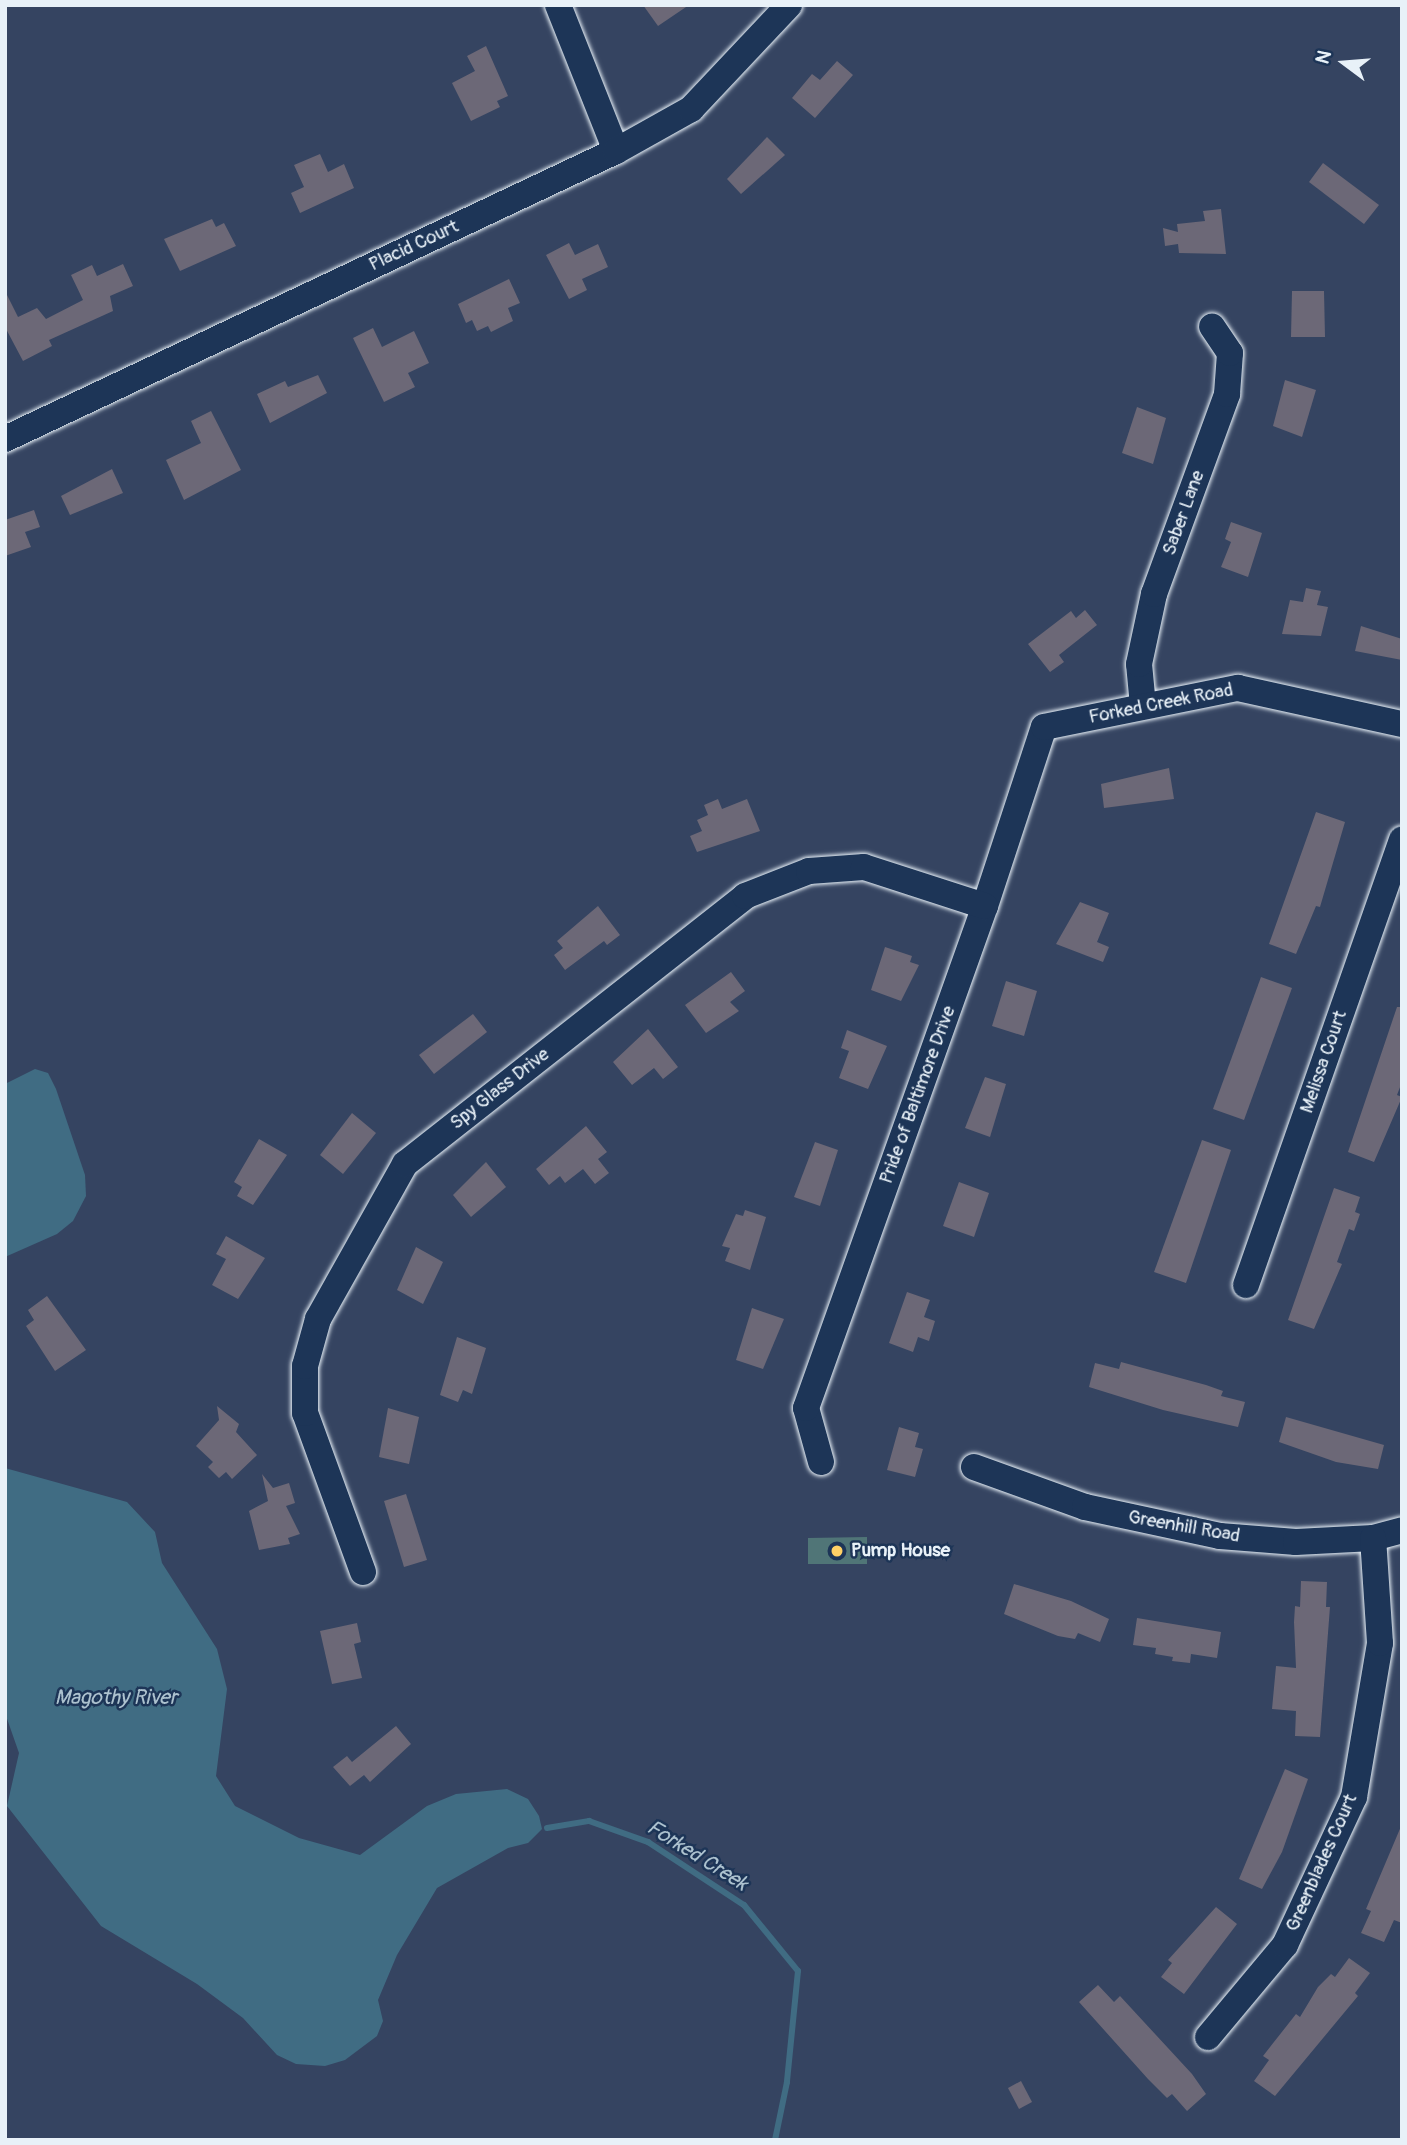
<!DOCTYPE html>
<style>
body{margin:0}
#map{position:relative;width:1407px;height:2145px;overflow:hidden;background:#354461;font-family:Pangolin,sans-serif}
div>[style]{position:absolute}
.green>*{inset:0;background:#507577}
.water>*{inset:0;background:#406c83}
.stream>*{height:6px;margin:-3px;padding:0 3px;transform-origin:3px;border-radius:3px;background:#406c83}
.building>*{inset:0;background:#6c6877}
.roads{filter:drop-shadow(0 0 2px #e8f1f8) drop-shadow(0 0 2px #e8f1f8)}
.minor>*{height:26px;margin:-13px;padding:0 13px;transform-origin:13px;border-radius:13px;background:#1d3557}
.dots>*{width:19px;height:19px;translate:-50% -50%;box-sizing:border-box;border:4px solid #1d3557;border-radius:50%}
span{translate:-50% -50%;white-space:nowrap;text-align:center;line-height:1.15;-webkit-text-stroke:5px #1d3557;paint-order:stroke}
.street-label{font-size:19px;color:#e8f1f8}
.poi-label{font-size:19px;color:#e8f1f8;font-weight:700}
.left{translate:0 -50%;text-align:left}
.water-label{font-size:21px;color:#adc2cf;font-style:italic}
.frame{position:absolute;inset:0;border:7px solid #e8f1f8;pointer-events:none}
.north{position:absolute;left:1309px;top:28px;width:70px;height:70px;-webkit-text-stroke:5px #1d3557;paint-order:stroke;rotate:286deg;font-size:19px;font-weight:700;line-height:28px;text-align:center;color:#e8f1f8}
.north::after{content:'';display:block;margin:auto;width:24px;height:32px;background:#e8f1f8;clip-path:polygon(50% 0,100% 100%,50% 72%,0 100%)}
</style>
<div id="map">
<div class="green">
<i style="clip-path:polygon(867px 1537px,867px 1564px,808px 1564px,808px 1538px)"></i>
</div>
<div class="water">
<i style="clip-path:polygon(35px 1069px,48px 1073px,56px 1089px,85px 1175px,86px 1196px,73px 1221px,57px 1234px,5px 1257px,5px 1084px)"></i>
<i style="clip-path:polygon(5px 1468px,127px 1502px,155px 1532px,162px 1563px,217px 1649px,227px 1689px,216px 1776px,235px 1806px,299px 1838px,360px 1855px,427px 1806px,456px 1794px,507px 1789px,528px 1799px,539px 1816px,542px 1829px,528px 1843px,508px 1848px,437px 1888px,397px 1955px,378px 2000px,383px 2021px,377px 2036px,345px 2060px,325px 2066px,296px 2064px,277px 2055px,243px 2018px,197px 1984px,101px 1926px,7px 1806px,19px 1753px,5px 1713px)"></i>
</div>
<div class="stream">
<i style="left:547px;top:1828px;width:43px;rotate:-9.5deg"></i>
<i style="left:589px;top:1821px;width:63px;rotate:19.6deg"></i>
<i style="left:648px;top:1842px;width:115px;rotate:33.3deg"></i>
<i style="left:744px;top:1905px;width:85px;rotate:50.7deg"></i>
<i style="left:798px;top:1971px;width:112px;rotate:95.7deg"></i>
<i style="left:787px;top:2082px;width:59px;rotate:101.7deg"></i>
</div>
<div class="building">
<i style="clip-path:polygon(643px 5px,689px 5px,658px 26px)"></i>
<i style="clip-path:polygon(486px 46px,508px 96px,497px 101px,500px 107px,471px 121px,452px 83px,475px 71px,467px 56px)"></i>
<i style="clip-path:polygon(837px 61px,853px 75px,815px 118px,792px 98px,812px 74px,820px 80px)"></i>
<i style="clip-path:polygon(767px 137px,785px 155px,741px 194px,727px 179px)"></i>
<i style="clip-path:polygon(320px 154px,328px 172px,344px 164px,354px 188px,300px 213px,291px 193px,304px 187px,294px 165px)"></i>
<i style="clip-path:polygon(1323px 163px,1379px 205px,1364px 224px,1309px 182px)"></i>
<i style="clip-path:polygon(1221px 209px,1226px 254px,1179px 253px,1178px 244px,1165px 246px,1163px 228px,1178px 232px,1177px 224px,1205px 221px,1203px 211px)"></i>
<i style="clip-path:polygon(212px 219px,216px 227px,224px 223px,236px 246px,180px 271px,164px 239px)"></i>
<i style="clip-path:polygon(569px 243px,575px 255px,598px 244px,608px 267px,582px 279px,587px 290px,569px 299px,546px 255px)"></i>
<i style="clip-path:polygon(123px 264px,133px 286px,110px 296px,113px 311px,49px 340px,52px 346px,23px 361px,5px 327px,5px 291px,18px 317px,37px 308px,46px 319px,83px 300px,71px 275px,92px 265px,97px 276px)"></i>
<i style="clip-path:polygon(509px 279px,520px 303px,508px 308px,513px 321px,491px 332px,488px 326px,477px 331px,472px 320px,466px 323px,458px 304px)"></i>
<i style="clip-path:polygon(1292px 291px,1324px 291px,1325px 337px,1291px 337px)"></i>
<i style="clip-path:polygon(373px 328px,382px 347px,414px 331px,429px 363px,408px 373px,415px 387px,384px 402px,353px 338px)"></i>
<i style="clip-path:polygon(318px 375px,327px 393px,270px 423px,257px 394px,285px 381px,288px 387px)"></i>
<i style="clip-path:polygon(1285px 380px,1316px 390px,1302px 437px,1273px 426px)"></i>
<i style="clip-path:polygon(1137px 407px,1166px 418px,1153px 464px,1122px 453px)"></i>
<i style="clip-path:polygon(211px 411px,241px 470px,184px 500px,166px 460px,201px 443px,191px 421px)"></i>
<i style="clip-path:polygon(112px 469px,123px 493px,70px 515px,61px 496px)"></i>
<i style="clip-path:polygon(34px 510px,40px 527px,25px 532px,31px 547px,5px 556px,5px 520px)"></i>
<i style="clip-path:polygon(1231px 522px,1262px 533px,1248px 577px,1221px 567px,1231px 542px,1225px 539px)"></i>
<i style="clip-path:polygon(1306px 588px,1321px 591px,1317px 605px,1328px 607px,1321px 636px,1282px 634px,1290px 600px,1303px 602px)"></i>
<i style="clip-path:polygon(1085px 610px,1097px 625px,1059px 655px,1064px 662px,1050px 672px,1028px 644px,1071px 611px,1076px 618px)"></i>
<i style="clip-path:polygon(1361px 626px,1402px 639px,1402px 660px,1355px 651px)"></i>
<i style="clip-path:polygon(1169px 768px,1174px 799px,1104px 808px,1101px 784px)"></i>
<i style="clip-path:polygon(718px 799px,722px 809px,747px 799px,760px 831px,697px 852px,690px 836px,702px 831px,697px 820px,708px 815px,704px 805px)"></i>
<i style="clip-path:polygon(1316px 812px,1345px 822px,1320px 907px,1316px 906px,1296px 954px,1269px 944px)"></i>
<i style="clip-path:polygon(1080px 902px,1109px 913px,1097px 942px,1109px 947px,1103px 962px,1056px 944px)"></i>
<i style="clip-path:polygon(598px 906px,620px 935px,607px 945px,604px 941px,565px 970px,554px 955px,563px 948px,557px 941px)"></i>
<i style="clip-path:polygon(885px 947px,912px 956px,910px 962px,919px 965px,901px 1001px,871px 990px)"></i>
<i style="clip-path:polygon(731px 972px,745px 991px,730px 1002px,739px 1011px,706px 1033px,685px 1005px)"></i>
<i style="clip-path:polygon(1261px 977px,1292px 988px,1244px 1120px,1213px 1109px)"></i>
<i style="clip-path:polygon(1006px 981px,1037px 991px,1024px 1036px,992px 1026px)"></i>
<i style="clip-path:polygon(1397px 1007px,1402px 1007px,1402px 1082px,1397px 1095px,1402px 1097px,1374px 1162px,1348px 1152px)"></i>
<i style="clip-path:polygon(473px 1014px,487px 1032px,434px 1074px,419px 1055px)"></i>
<i style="clip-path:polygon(648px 1029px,678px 1067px,663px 1079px,654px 1068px,632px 1085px,613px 1062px)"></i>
<i style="clip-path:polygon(847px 1030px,887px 1046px,868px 1089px,839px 1078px,849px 1051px,841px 1048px)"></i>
<i style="clip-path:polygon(985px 1077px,1006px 1084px,990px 1137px,965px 1128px)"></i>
<i style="clip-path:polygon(352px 1113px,376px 1133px,343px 1174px,320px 1155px)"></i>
<i style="clip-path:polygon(586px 1126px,607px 1152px,598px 1159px,609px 1173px,595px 1184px,583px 1169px,565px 1183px,560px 1176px,549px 1185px,536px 1169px)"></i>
<i style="clip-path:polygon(259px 1139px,287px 1155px,253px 1205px,237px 1196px,242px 1187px,234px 1182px)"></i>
<i style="clip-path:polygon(1202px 1140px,1231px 1150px,1186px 1283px,1154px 1272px)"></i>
<i style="clip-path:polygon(815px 1142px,838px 1150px,820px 1206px,794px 1197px)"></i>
<i style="clip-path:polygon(486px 1162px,506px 1187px,471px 1217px,453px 1195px)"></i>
<i style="clip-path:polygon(959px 1182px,989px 1193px,974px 1237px,943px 1226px)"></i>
<i style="clip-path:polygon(1334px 1188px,1360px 1197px,1355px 1212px,1360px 1214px,1354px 1231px,1349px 1229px,1337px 1262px,1342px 1264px,1314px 1329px,1288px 1320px)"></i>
<i style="clip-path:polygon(745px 1210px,766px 1217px,750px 1270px,725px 1261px,730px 1248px,722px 1246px,736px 1214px,743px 1216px)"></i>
<i style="clip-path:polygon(226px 1236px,265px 1258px,238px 1299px,212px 1285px,226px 1259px,216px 1254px)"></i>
<i style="clip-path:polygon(416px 1247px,443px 1262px,423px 1304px,397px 1290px)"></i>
<i style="clip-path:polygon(907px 1292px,930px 1300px,924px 1317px,935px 1321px,929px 1341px,918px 1337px,913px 1352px,889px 1343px)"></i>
<i style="clip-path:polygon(47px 1296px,86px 1350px,55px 1371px,26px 1326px,34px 1320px,28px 1310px)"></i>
<i style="clip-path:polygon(752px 1308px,784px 1319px,763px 1369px,736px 1360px)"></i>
<i style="clip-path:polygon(457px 1337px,486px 1348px,472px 1394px,463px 1390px,458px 1402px,440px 1395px)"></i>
<i style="clip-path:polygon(1121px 1362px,1206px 1385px,1223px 1391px,1221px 1396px,1245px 1402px,1238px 1427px,1163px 1410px,1089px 1387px,1095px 1363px,1119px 1369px)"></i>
<i style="clip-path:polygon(217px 1406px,239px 1424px,236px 1432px,257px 1455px,232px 1479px,226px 1472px,219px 1478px,208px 1467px,213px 1462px,196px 1446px,219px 1420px)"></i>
<i style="clip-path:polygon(388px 1408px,419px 1417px,409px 1464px,379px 1457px)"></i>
<i style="clip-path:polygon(1286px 1417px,1384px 1445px,1378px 1469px,1336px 1462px,1279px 1442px)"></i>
<i style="clip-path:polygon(899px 1427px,919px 1433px,915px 1447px,923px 1449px,915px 1477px,887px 1470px)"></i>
<i style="clip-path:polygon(262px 1474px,273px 1488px,289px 1483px,295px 1503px,286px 1506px,300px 1534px,288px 1538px,290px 1544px,259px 1550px,249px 1511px,268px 1501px)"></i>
<i style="clip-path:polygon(406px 1494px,427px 1560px,404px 1567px,384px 1501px)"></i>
<i style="clip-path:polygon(1301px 1581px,1327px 1582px,1326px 1607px,1330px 1607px,1320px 1737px,1295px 1736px,1296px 1711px,1272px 1709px,1276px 1666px,1296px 1668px,1294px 1622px,1295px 1606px,1300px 1607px)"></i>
<i style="clip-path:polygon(1014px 1584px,1071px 1601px,1109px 1619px,1100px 1642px,1078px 1633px,1075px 1639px,1058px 1636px,1004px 1614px)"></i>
<i style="clip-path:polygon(1137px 1618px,1221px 1632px,1217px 1658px,1191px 1654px,1190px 1663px,1172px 1661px,1173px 1657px,1155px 1654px,1156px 1648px,1133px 1645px)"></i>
<i style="clip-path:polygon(357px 1623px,361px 1642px,354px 1644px,362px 1678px,332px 1684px,320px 1631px)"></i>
<i style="clip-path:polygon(396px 1726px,411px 1744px,370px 1782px,364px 1775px,350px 1786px,333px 1767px,347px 1756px,352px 1762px)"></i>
<i style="clip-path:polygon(1285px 1769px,1308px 1779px,1282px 1852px,1262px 1889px,1239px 1879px)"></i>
<i style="clip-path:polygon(1402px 1824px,1402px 1923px,1394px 1920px,1384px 1942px,1361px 1933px,1371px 1911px,1366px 1909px)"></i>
<i style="clip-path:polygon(1216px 1907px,1237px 1924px,1184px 1994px,1161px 1977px,1172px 1963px,1168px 1960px)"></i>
<i style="clip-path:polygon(1349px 1958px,1370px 1973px,1355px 1993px,1358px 1996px,1275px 2096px,1254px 2081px,1269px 2060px,1263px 2056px,1296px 2014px,1300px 2017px,1318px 1987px,1331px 1974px,1335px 1977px)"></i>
<i style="clip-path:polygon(1098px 1985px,1114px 2002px,1120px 1996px,1192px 2074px,1206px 2094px,1187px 2111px,1172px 2094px,1167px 2098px,1148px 2079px,1079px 2002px)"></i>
<i style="clip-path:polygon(1021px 2081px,1032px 2102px,1019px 2109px,1008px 2088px)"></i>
</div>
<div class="roads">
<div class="minor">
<i style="left:558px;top:5px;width:157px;rotate:68.3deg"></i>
<i style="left:5px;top:439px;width:675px;rotate:-25.24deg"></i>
<i style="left:616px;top:151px;width:86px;rotate:-29.2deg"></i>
<i style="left:691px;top:109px;width:143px;rotate:-46.7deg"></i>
<i style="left:1143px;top:706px;width:42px;rotate:-95.4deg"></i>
<i style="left:1139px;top:664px;width:72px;rotate:-77.9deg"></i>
<i style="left:1154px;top:594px;width:213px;rotate:-69.9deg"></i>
<i style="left:1227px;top:394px;width:41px;rotate:-85.8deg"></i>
<i style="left:1230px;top:353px;width:32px;rotate:-124deg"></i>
<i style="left:1246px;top:1285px;width:472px;rotate:-70.7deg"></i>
<i style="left:821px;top:1462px;width:56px;rotate:-105.5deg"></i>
<i style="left:806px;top:1408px;width:533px;rotate:-70.38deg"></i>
<i style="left:985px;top:906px;width:188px;rotate:-71.8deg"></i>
<i style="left:1044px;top:727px;width:198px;rotate:-11.4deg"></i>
<i style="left:1238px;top:688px;width:168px;rotate:12.4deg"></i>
<i style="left:974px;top:1467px;width:118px;rotate:19.8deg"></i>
<i style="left:1085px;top:1507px;width:138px;rotate:12.1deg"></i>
<i style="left:1220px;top:1536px;width:76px;rotate:4.5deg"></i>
<i style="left:1296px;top:1542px;width:77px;rotate:-3deg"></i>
<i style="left:1373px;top:1538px;width:30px;rotate:-15deg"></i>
<i style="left:363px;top:1572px;width:169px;rotate:-110deg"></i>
<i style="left:305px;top:1413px;width:47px;rotate:-90deg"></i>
<i style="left:305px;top:1366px;width:49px;rotate:-74.5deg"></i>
<i style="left:318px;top:1319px;width:178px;rotate:-60.7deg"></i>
<i style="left:405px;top:1164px;width:433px;rotate:-38.2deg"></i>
<i style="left:745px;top:896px;width:69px;rotate:-21.3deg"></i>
<i style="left:809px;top:871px;width:55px;rotate:-4.2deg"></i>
<i style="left:864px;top:867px;width:127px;rotate:17.9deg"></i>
<i style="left:1208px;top:2037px;width:120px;rotate:-50.1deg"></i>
<i style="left:1285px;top:1945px;width:163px;rotate:-65deg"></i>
<i style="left:1354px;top:1797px;width:156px;rotate:-80.4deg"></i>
<i style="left:1380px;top:1643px;width:105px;rotate:-93.8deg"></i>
</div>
</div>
<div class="dots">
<i style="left:837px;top:1551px;background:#ffd166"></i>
</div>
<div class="street-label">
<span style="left:414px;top:246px;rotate:-25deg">Placid Court</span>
<span style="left:1184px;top:513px;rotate:-70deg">Saber Lane</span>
<span style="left:1161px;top:704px;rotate:-11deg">Forked Creek Road</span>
<span style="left:1324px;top:1062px;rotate:-71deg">Melissa Court</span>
<span style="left:500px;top:1089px;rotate:-38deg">Spy Glass Drive</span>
<span style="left:918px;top:1095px;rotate:-70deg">Pride of Baltimore Drive</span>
<span style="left:1184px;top:1527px;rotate:10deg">Greenhill Road</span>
<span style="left:1322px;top:1863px;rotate:-66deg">Greenblades Court</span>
</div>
<div class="poi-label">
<span class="left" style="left:851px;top:1551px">Pump House</span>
</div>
<div class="water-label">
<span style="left:116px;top:1698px">Magothy River</span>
<span style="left:697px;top:1856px;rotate:32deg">Forked Creek</span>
</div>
<div class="frame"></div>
<div class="north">N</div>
</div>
